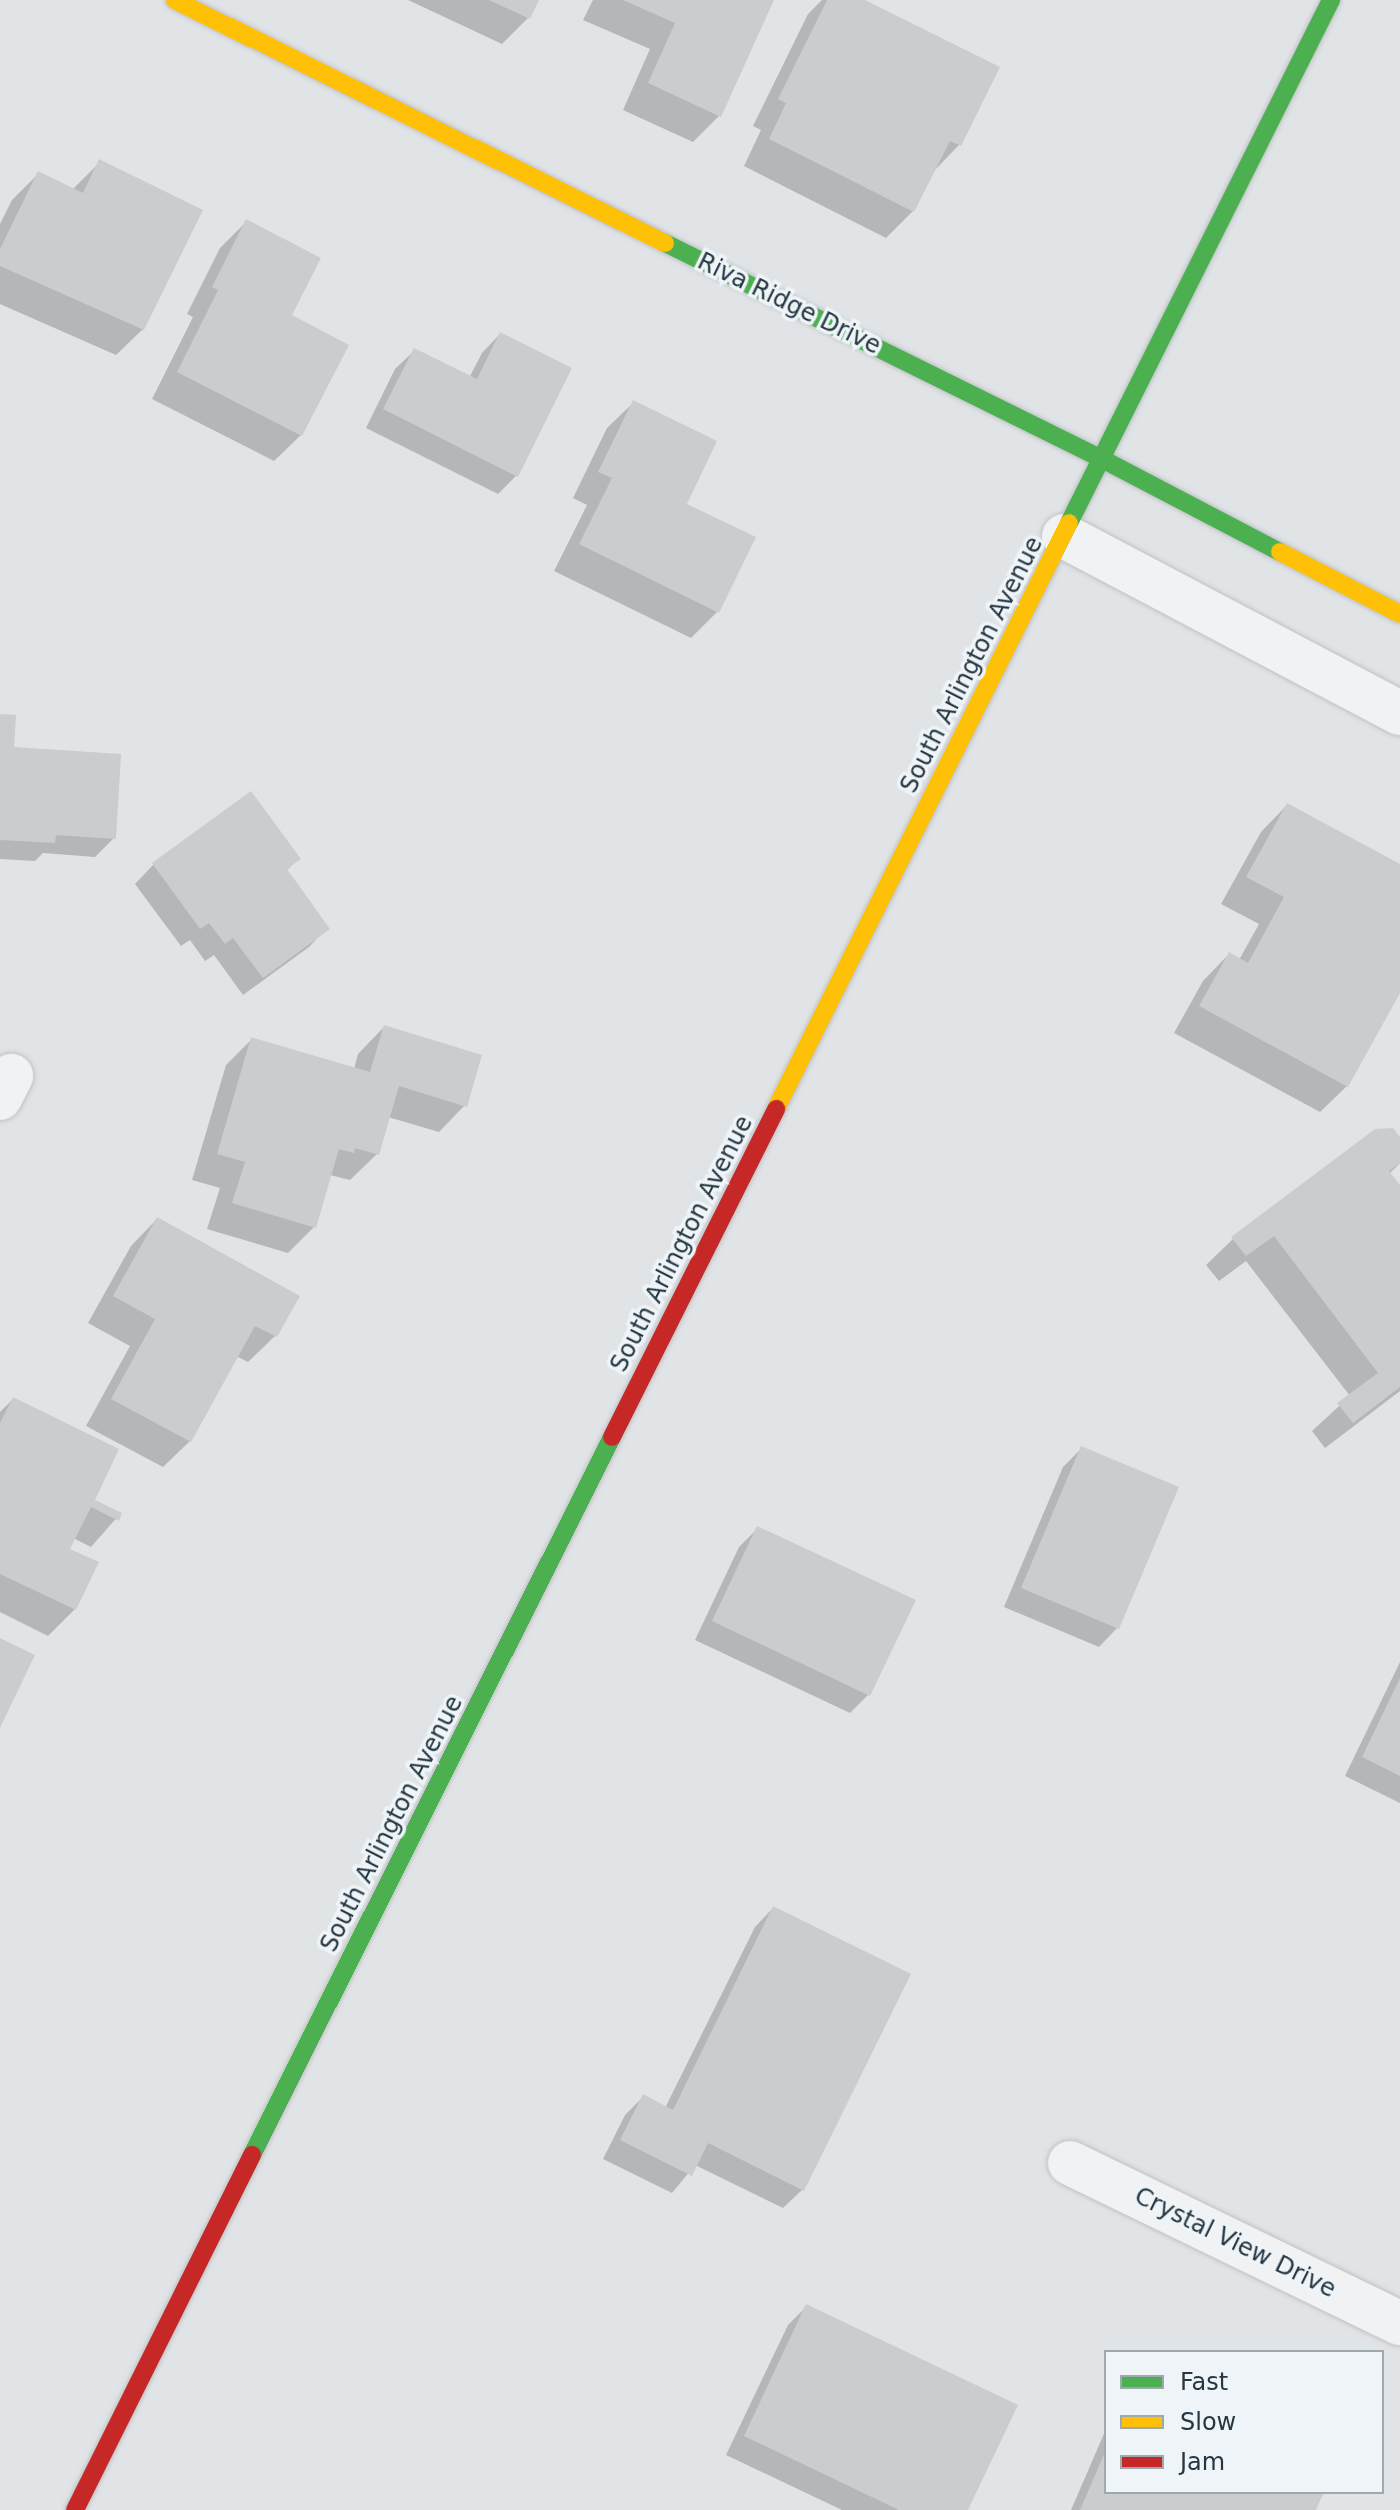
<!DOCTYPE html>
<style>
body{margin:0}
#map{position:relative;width:1400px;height:2510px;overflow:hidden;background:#e1e4e7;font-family:"DejaVu Sans",sans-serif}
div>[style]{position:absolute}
.shadow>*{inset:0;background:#0003}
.building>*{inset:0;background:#cacdcf}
.roads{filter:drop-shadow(0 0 2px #bfc2c5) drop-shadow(0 0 2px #bfc2c5)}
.street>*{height:44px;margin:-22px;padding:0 22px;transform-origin:22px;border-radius:22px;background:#f1f2f3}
.fast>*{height:18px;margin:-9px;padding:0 9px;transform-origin:9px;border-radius:9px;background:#4caf50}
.slow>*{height:18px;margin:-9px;padding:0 9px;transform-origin:9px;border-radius:9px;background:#ffc107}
.jam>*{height:18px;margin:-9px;padding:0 9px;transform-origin:9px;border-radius:9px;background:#c62828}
span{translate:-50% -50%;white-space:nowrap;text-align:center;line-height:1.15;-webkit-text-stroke:7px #eef4f7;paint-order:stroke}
.street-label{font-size:24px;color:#263742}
.legend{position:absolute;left:1104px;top:2350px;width:280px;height:144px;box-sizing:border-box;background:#eef4f7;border:2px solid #9ea8af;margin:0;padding:10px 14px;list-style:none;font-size:24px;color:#263742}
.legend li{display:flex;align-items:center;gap:16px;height:40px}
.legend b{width:40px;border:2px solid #9ea8af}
</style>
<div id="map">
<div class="shadow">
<i style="clip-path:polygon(408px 0,537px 0,528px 18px,502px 44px)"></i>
<i style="clip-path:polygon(593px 0,772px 0,720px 115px,693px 142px,623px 110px,650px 49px,583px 20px)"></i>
<i style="clip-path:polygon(822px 0,861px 0,997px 68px,959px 145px,933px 172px,913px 211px,886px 238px,744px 166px,761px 130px,753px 126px,808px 14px)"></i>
<i style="clip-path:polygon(100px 162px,143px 329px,116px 355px,0 304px,0 224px,12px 200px,38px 174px,72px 190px)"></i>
<i style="clip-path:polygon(246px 222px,289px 316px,301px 435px,274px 461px,152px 399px,193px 317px,187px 314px,220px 248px)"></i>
<i style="clip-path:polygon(500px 334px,516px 476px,498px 494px,366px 428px,395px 369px,414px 351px,469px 378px,482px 353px)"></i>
<i style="clip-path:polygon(634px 402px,684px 505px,717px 612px,691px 638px,554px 571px,587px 505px,573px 498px,607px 428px)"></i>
<i style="clip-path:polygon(0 716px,12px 749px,114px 838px,95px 857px,43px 853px,35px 861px,0 859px)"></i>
<i style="clip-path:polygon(1287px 805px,1400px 866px,1400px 989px,1347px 1086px,1320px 1112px,1174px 1033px,1203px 981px,1229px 954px,1239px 960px,1259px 924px,1221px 904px,1261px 832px)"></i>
<i style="clip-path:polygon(298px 859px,286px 871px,327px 928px,309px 947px,243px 995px,214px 955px,205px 961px,190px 940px,181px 946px,135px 884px,153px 865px)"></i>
<i style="clip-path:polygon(384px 1027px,465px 1105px,439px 1132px,388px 1117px,377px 1154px,350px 1180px,330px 1175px,315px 1226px,288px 1253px,207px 1229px,220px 1188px,192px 1180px,226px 1065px,252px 1039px,354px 1069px,358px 1054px)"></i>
<i style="clip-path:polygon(1400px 1140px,1400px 1163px,1389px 1174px,1400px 1188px,1400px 1391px,1325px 1448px,1312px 1431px,1350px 1396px,1246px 1261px,1219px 1281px,1206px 1265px,1233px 1239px)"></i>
<i style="clip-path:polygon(157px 1219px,275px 1336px,248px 1362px,236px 1356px,190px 1441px,163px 1467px,86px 1426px,130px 1346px,88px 1323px,131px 1246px)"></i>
<i style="clip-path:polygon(13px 1399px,93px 1501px,120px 1514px,91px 1547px,73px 1538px,68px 1550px,75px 1609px,48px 1636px,0 1612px,0 1412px)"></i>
<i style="clip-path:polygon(1082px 1448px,1117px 1628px,1099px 1647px,1004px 1607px,1063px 1467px)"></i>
<i style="clip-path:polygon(757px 1529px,869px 1694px,850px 1713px,695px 1640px,739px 1547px)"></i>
<i style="clip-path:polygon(1400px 1662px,1400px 1803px,1345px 1776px)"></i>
<i style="clip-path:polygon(773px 1908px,802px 2190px,783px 2208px,695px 2165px,672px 2193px,603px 2159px,625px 2115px,643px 2097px,665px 2108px,755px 1927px)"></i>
<i style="clip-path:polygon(807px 2306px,966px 2510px,842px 2510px,726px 2455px,788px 2325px)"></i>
<i style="clip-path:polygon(1106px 2429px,1106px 2492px,1322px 2492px,1314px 2510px,1071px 2510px)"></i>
</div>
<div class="building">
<i style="clip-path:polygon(489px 0,539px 0,530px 19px)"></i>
<i style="clip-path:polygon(623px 0,774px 0,721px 117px,648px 83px,675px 23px)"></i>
<i style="clip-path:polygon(827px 0,865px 0,1000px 67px,961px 146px,950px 141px,914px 212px,769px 139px,786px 103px,778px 99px)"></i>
<i style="clip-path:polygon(99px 159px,203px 210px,144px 330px,0 266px,0 249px,38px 171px,83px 193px)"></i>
<i style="clip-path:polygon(246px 219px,321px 258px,292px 315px,349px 345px,302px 436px,177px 372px,218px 290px,212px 287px)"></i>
<i style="clip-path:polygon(500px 332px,572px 368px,518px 477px,383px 409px,414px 348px,477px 379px)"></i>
<i style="clip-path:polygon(633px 400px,717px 441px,687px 504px,756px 537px,719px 613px,579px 544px,612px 478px,598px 472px)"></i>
<i style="clip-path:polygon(0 714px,16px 715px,14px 747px,121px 754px,116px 839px,56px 835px,55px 843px,0 840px)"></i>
<i style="clip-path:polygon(251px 791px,301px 859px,287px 869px,330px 929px,263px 978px,233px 938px,225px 944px,209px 923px,200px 929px,152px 863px)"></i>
<i style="clip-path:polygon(1287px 803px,1400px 864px,1400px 993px,1348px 1087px,1199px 1006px,1229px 952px,1248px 963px,1284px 897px,1246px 877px)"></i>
<i style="clip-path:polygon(384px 1025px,482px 1055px,467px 1107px,399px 1086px,379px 1155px,355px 1148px,354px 1153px,339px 1149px,316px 1228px,232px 1203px,245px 1162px,217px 1154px,251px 1037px,370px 1072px)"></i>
<i style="clip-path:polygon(1393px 1128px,1400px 1137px,1400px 1163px,1389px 1171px,1400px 1185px,1400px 1387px,1353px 1423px,1337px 1403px,1378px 1373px,1274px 1236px,1246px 1256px,1231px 1237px,1375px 1129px)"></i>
<i style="clip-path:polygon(157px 1217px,300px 1296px,277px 1337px,255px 1326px,191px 1442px,111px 1399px,155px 1319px,113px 1296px)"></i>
<i style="clip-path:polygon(13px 1397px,119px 1449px,95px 1500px,122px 1513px,119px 1521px,91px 1507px,70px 1549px,99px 1562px,76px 1610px,0 1574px,0 1423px)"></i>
<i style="clip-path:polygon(1081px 1446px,1179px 1487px,1119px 1629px,1021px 1588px)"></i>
<i style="clip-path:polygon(757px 1526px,916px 1600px,870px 1696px,712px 1621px)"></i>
<i style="clip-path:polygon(0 1638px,35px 1655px,0 1728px)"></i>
<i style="clip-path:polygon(1400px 1678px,1400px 1776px,1362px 1757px)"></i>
<i style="clip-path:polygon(773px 1906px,911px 1974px,804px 2191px,708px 2143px,692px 2176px,620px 2140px,643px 2094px,673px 2110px)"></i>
<i style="clip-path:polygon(806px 2304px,1018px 2405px,968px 2510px,899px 2510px,744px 2436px)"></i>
<i style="clip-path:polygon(1106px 2450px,1106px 2492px,1324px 2492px,1316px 2510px,1080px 2510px)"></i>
</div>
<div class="roads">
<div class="street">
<i style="left:1064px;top:536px;width:380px;rotate:27.8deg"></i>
<i style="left:0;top:1098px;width:25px;rotate:-63deg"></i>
<i style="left:1070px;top:2163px;width:367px;rotate:25.9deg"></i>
</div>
<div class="fast">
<i style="left:665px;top:243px;width:487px;rotate:26.3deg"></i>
<i style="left:1102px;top:459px;width:201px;rotate:27.6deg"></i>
<i style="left:1069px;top:523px;width:585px;rotate:-63.39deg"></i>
<i style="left:252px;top:2155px;width:803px;rotate:-63.37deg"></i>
</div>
<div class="slow">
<i style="left:175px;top:0;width:547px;rotate:26.38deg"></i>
<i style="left:1280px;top:552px;width:135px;rotate:27.3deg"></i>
<i style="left:776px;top:1109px;width:655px;rotate:-63.43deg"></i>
</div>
<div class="jam">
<i style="left:612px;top:1437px;width:367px;rotate:-63.4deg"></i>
<i style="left:75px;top:2510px;width:397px;rotate:-63.5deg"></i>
</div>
</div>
<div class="street-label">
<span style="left:789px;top:304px;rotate:26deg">Riva Ridge Drive</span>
<span style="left:972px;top:665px;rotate:-63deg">South Arlington Avenue</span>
<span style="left:682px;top:1244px;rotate:-63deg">South Arlington Avenue</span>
<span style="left:392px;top:1824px;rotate:-63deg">South Arlington Avenue</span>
<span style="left:1235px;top:2243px;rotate:26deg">Crystal View Drive</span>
</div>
<ul class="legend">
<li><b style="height:10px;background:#4caf50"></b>Fast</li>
<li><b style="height:10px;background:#ffc107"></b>Slow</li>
<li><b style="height:10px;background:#c62828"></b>Jam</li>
</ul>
</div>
